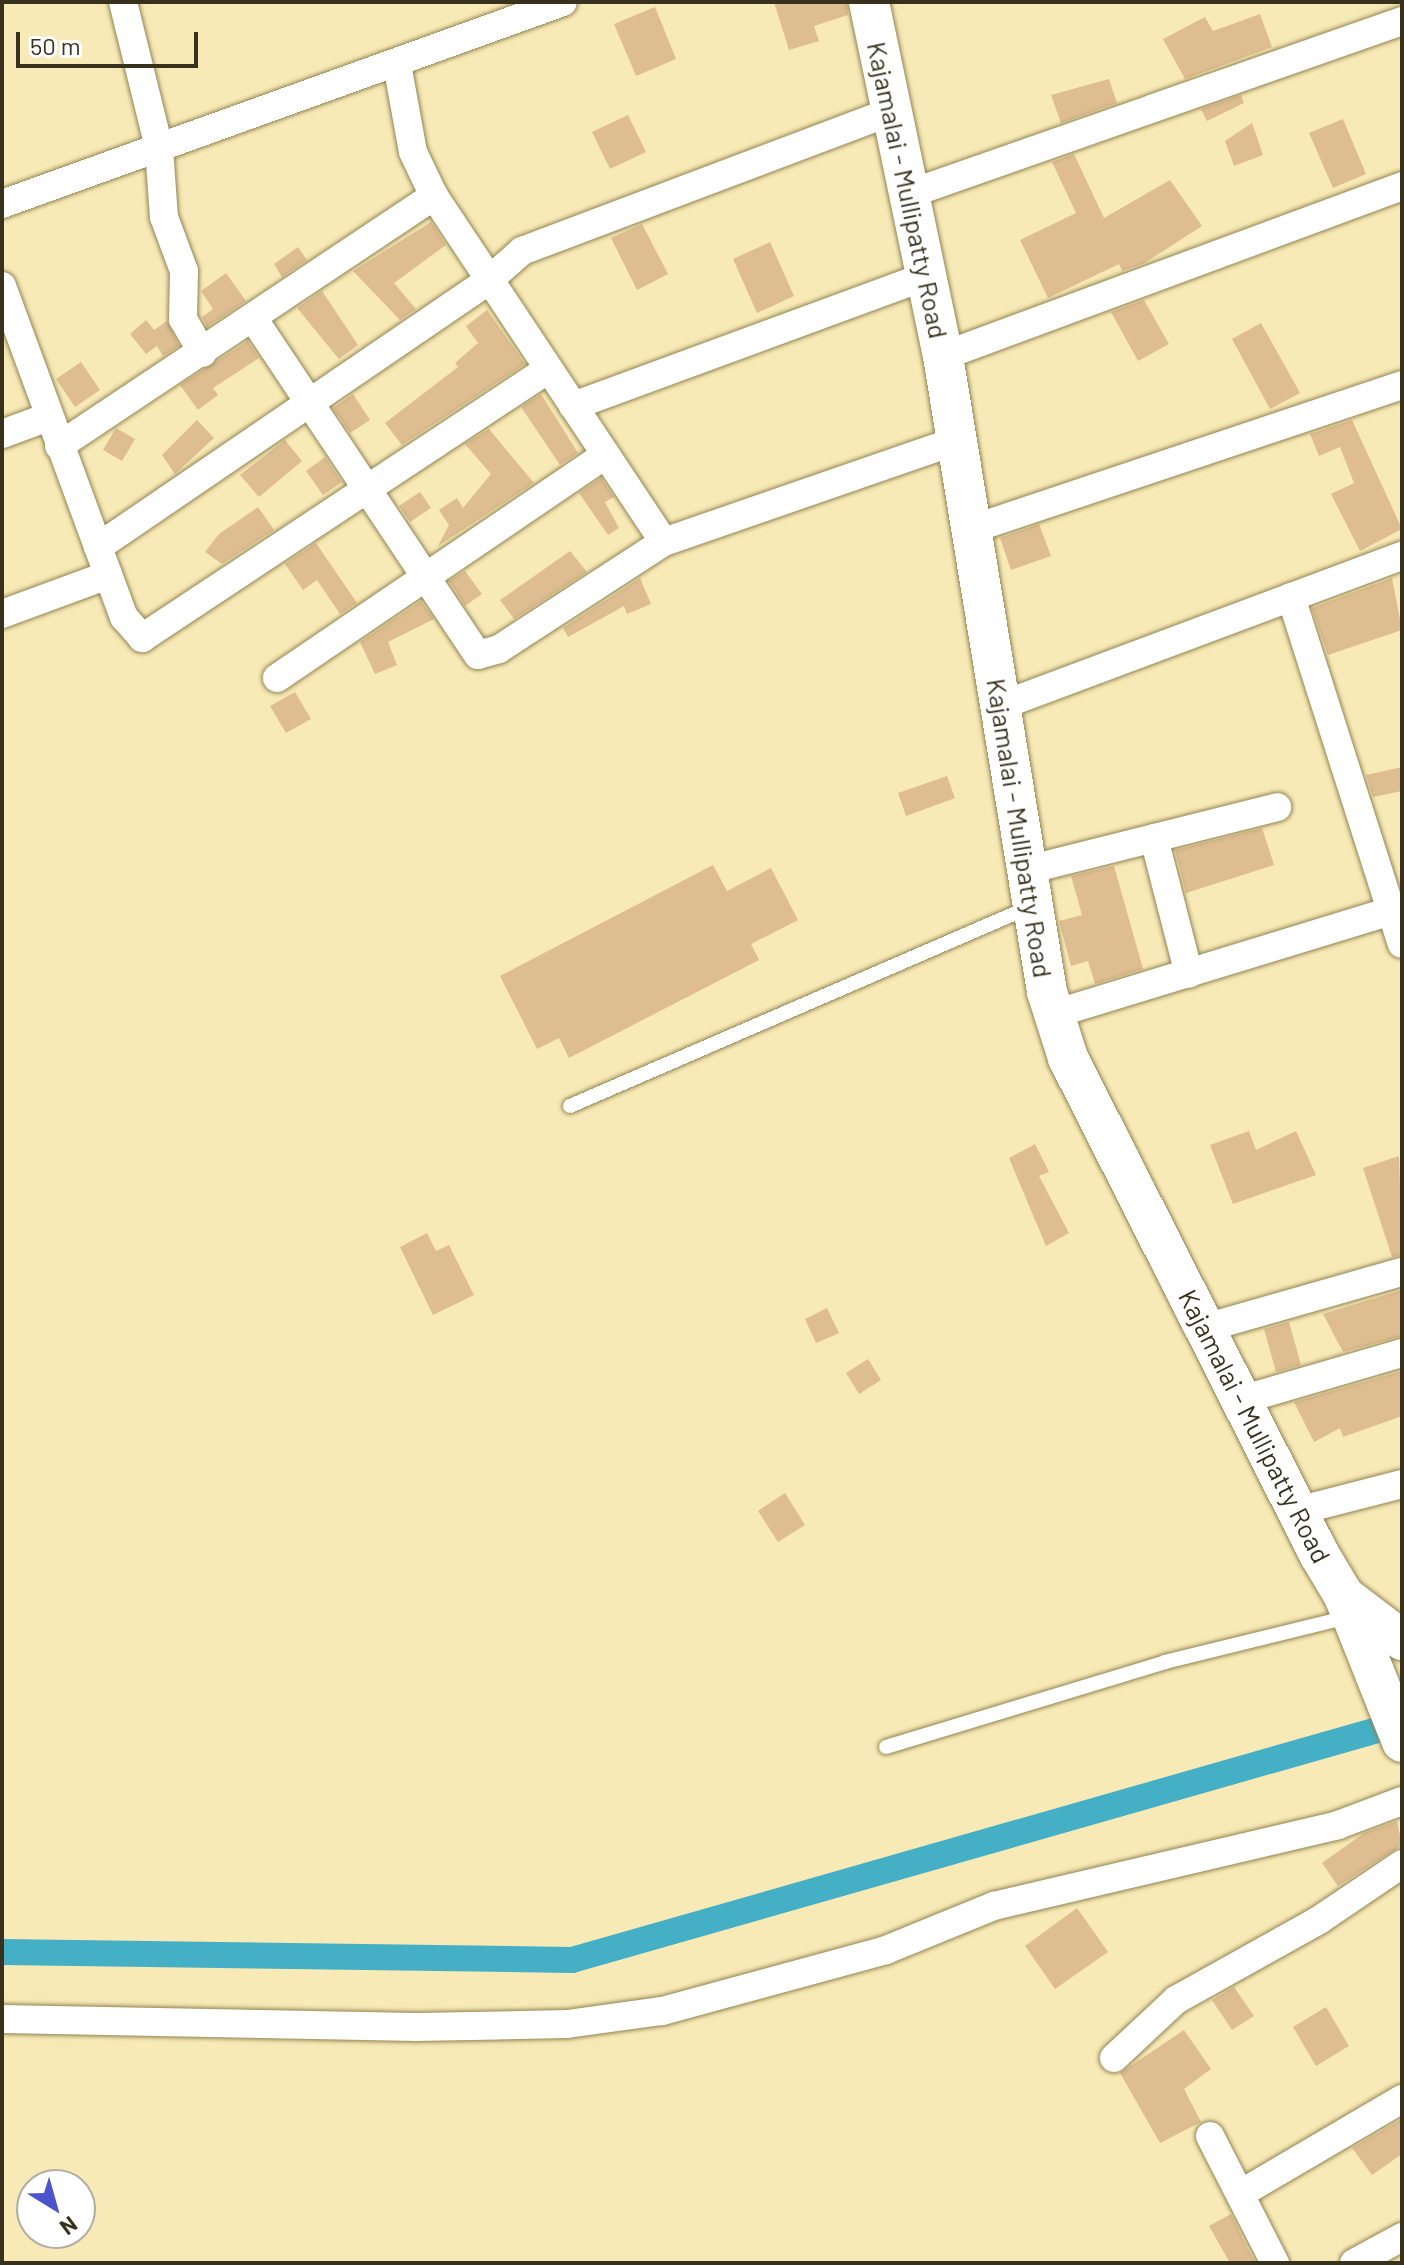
<!DOCTYPE html>
<style>
body{margin:0}
#map{position:relative;width:1404px;height:2265px;overflow:hidden;background:#f8eab6;font-family:Barlow,sans-serif}
div>[style]{position:absolute}
.canal>*{height:26px;margin:-13px;padding:0 13px;transform-origin:13px;border-radius:13px;background:#45afc6}
.building>*{inset:0;background:#debd91}
.roads{filter:drop-shadow(0 0 2px #918453) drop-shadow(0 0 2px #918453)}
.lane>*{height:14px;margin:-7px;padding:0 7px;transform-origin:7px;border-radius:7px;background:#fff}
.street>*{height:28px;margin:-14px;padding:0 14px;transform-origin:14px;border-radius:14px;background:#fff}
.secondary>*{height:40px;margin:-20px;padding:0 20px;transform-origin:20px;border-radius:20px;background:#fff}
span{translate:-50% -50%;white-space:nowrap;text-align:center;line-height:1.15;-webkit-text-stroke:6px #fff;paint-order:stroke}
.street-label{font-size:26px;color:#37311d}
.frame{position:absolute;inset:0;border:4px solid #37311d;pointer-events:none}
.north{position:absolute;left:16px;top:2169px;width:80px;height:80px;box-sizing:border-box;background:#fff;border:2px solid #afada5;border-radius:50%;rotate:143deg;font-size:22px;font-weight:700;line-height:32px;text-align:center;color:#37311d}
.north::after{content:'';display:block;margin:auto;width:28px;height:36px;background:#4b55cb;clip-path:polygon(50% 0,100% 100%,50% 72%,0 100%)}
.scale{position:absolute;left:16px;top:32px;width:182px;height:36px;box-sizing:border-box;border:4px solid #37311d;border-top:0;padding-left:10px;font-size:24px;line-height:28px;white-space:nowrap;color:#37311d;-webkit-text-stroke:6px #fff;paint-order:stroke}
</style>
<div id="map">
<div class="canal">
<i style="left:2px;top:1952px;width:570px;rotate:0.8deg"></i>
<i style="left:572px;top:1960px;width:863px;rotate:-15.94deg"></i>
</div>
<div class="building">
<i style="clip-path:polygon(774px 2px,847px 2px,848px 15px,814px 26px,819px 41px,789px 50px)"></i>
<i style="clip-path:polygon(655px 7px,676px 59px,636px 76px,614px 24px)"></i>
<i style="clip-path:polygon(1260px 14px,1272px 47px,1185px 79px,1163px 39px,1205px 17px,1213px 31px)"></i>
<i style="clip-path:polygon(1109px 79px,1117px 103px,1061px 123px,1051px 95px)"></i>
<i style="clip-path:polygon(1241px 95px,1244px 103px,1207px 121px,1201px 109px)"></i>
<i style="clip-path:polygon(628px 115px,646px 152px,610px 169px,592px 132px)"></i>
<i style="clip-path:polygon(1343px 119px,1366px 174px,1333px 188px,1309px 133px)"></i>
<i style="clip-path:polygon(1252px 123px,1263px 155px,1234px 166px,1225px 141px)"></i>
<i style="clip-path:polygon(1074px 154px,1104px 218px,1170px 180px,1202px 226px,1143px 264px,1122px 271px,1119px 264px,1048px 298px,1020px 240px,1076px 213px,1052px 162px)"></i>
<i style="clip-path:polygon(431px 222px,446px 245px,394px 283px,416px 309px,400px 320px,353px 271px)"></i>
<i style="clip-path:polygon(642px 224px,668px 274px,637px 290px,611px 238px)"></i>
<i style="clip-path:polygon(770px 242px,794px 296px,757px 313px,733px 259px)"></i>
<i style="clip-path:polygon(298px 247px,307px 260px,282px 277px,274px 264px)"></i>
<i style="clip-path:polygon(226px 273px,246px 301px,207px 327px,202px 317px,213px 309px,201px 291px)"></i>
<i style="clip-path:polygon(322px 291px,358px 345px,339px 359px,297px 308px)"></i>
<i style="clip-path:polygon(1144px 300px,1169px 344px,1138px 361px,1111px 312px)"></i>
<i style="clip-path:polygon(487px 310px,525px 364px,402px 445px,385px 423px,458px 367px,455px 363px,478px 343px,466px 326px)"></i>
<i style="clip-path:polygon(146px 320px,154px 330px,167px 321px,179px 346px,163px 356px,157px 346px,146px 354px,130px 334px)"></i>
<i style="clip-path:polygon(1261px 323px,1300px 393px,1270px 409px,1232px 339px)"></i>
<i style="clip-path:polygon(248px 341px,259px 358px,213px 388px,218px 395px,198px 410px,180px 385px)"></i>
<i style="clip-path:polygon(81px 362px,100px 390px,75px 407px,56px 379px)"></i>
<i style="clip-path:polygon(353px 394px,370px 420px,350px 433px,333px 408px)"></i>
<i style="clip-path:polygon(541px 394px,578px 453px,560px 465px,521px 407px)"></i>
<i style="clip-path:polygon(197px 420px,214px 438px,175px 474px,162px 455px)"></i>
<i style="clip-path:polygon(1352px 420px,1402px 529px,1360px 551px,1331px 494px,1354px 483px,1340px 447px,1319px 456px,1310px 434px)"></i>
<i style="clip-path:polygon(116px 428px,135px 439px,122px 461px,103px 450px)"></i>
<i style="clip-path:polygon(489px 429px,534px 483px,438px 546px,449px 525px,439px 510px,457px 498px,463px 508px,491px 474px,465px 444px)"></i>
<i style="clip-path:polygon(285px 440px,302px 461px,259px 497px,240px 475px)"></i>
<i style="clip-path:polygon(325px 457px,342px 482px,323px 495px,306px 471px)"></i>
<i style="clip-path:polygon(601px 478px,614px 497px,605px 502px,619px 528px,608px 535px,579px 493px)"></i>
<i style="clip-path:polygon(420px 492px,431px 508px,410px 522px,399px 506px)"></i>
<i style="clip-path:polygon(258px 507px,274px 530px,222px 564px,205px 552px,219px 534px)"></i>
<i style="clip-path:polygon(1039px 524px,1051px 556px,1011px 570px,1000px 538px)"></i>
<i style="clip-path:polygon(316px 543px,357px 603px,340px 614px,317px 580px,303px 590px,285px 564px)"></i>
<i style="clip-path:polygon(570px 551px,587px 572px,514px 619px,500px 600px)"></i>
<i style="clip-path:polygon(465px 571px,482px 594px,465px 606px,449px 581px)"></i>
<i style="clip-path:polygon(640px 578px,651px 604px,627px 614px,624px 606px,568px 637px,563px 628px)"></i>
<i style="clip-path:polygon(1392px 578px,1402px 630px,1328px 655px,1312px 608px)"></i>
<i style="clip-path:polygon(421px 601px,434px 619px,388px 642px,397px 665px,375px 674px,360px 642px)"></i>
<i style="clip-path:polygon(295px 692px,311px 719px,286px 733px,270px 706px)"></i>
<i style="clip-path:polygon(1402px 767px,1402px 791px,1373px 797px,1366px 775px)"></i>
<i style="clip-path:polygon(947px 776px,955px 798px,906px 816px,898px 793px)"></i>
<i style="clip-path:polygon(1262px 828px,1274px 865px,1186px 893px,1175px 850px)"></i>
<i style="clip-path:polygon(713px 865px,727px 891px,771px 868px,798px 920px,751px 944px,759px 960px,569px 1058px,559px 1038px,537px 1049px,500px 976px)"></i>
<i style="clip-path:polygon(1114px 866px,1143px 969px,1095px 984px,1088px 961px,1071px 966px,1059px 921px,1082px 915px,1071px 876px)"></i>
<i style="clip-path:polygon(1249px 1131px,1256px 1150px,1296px 1131px,1316px 1175px,1233px 1204px,1210px 1145px)"></i>
<i style="clip-path:polygon(1035px 1144px,1049px 1172px,1039px 1176px,1069px 1233px,1046px 1246px,1009px 1158px)"></i>
<i style="clip-path:polygon(1399px 1156px,1402px 1255px,1392px 1257px,1363px 1168px)"></i>
<i style="clip-path:polygon(427px 1233px,436px 1251px,449px 1245px,474px 1295px,433px 1315px,400px 1247px)"></i>
<i style="clip-path:polygon(1402px 1290px,1402px 1336px,1343px 1352px,1323px 1314px)"></i>
<i style="clip-path:polygon(827px 1308px,839px 1333px,816px 1343px,805px 1319px)"></i>
<i style="clip-path:polygon(1289px 1322px,1301px 1365px,1276px 1372px,1264px 1329px)"></i>
<i style="clip-path:polygon(868px 1359px,881px 1380px,859px 1394px,846px 1373px)"></i>
<i style="clip-path:polygon(1402px 1371px,1402px 1416px,1343px 1437px,1340px 1428px,1314px 1442px,1294px 1402px)"></i>
<i style="clip-path:polygon(785px 1493px,805px 1525px,778px 1542px,758px 1511px)"></i>
<i style="clip-path:polygon(1397px 1821px,1402px 1845px,1338px 1886px,1322px 1863px,1364px 1833px)"></i>
<i style="clip-path:polygon(1077px 1908px,1108px 1952px,1055px 1989px,1025px 1946px)"></i>
<i style="clip-path:polygon(1234px 1987px,1254px 2016px,1232px 2030px,1212px 2000px)"></i>
<i style="clip-path:polygon(1326px 2007px,1349px 2046px,1316px 2066px,1293px 2027px)"></i>
<i style="clip-path:polygon(1184px 2030px,1211px 2069px,1184px 2089px,1201px 2122px,1160px 2143px,1120px 2073px)"></i>
<i style="clip-path:polygon(1402px 2119px,1402px 2154px,1372px 2175px,1352px 2148px)"></i>
<i style="clip-path:polygon(1231px 2214px,1248px 2249px,1256px 2263px,1230px 2263px,1209px 2226px)"></i>
</div>
<div class="roads">
<div class="lane">
<i style="left:570px;top:1106px;width:503px;rotate:-23.41deg"></i>
<i style="left:886px;top:1747px;width:292px;rotate:-16.9deg"></i>
<i style="left:1165px;top:1662px;width:188px;rotate:-13.8deg"></i>
</div>
<div class="street">
<i style="left:123px;top:2px;width:150px;rotate:76.1deg"></i>
<i style="left:159px;top:148px;width:69px;rotate:85.9deg"></i>
<i style="left:164px;top:217px;width:58px;rotate:69.7deg"></i>
<i style="left:184px;top:271px;width:48px;rotate:91.2deg"></i>
<i style="left:183px;top:319px;width:39px;rotate:60deg"></i>
<i style="left:397px;top:64px;width:89px;rotate:79.7deg"></i>
<i style="left:413px;top:152px;width:49px;rotate:64.5deg"></i>
<i style="left:434px;top:196px;width:415px;rotate:56.4deg"></i>
<i style="left:909px;top:194px;width:522px;rotate:-19.34deg"></i>
<i style="left:2px;top:204px;width:596px;rotate:-19.8deg"></i>
<i style="left:2px;top:286px;width:353px;rotate:69.8deg"></i>
<i style="left:124px;top:617px;width:28px;rotate:49deg"></i>
<i style="left:142px;top:638px;width:487px;rotate:-33.5deg"></i>
<i style="left:253px;top:318px;width:405px;rotate:56.3deg"></i>
<i style="left:478px;top:655px;width:22px;rotate:-16deg"></i>
<i style="left:499px;top:649px;width:197px;rotate:-33deg"></i>
<i style="left:664px;top:542px;width:306px;rotate:-19.1deg"></i>
<i style="left:943px;top:356px;width:489px;rotate:-20.3deg"></i>
<i style="left:573px;top:406px;width:376px;rotate:-20.2deg"></i>
<i style="left:2px;top:434px;width:49px;rotate:-20.3deg"></i>
<i style="left:59px;top:446px;width:451px;rotate:-33.7deg"></i>
<i style="left:972px;top:529px;width:453px;rotate:-18.5deg"></i>
<i style="left:98px;top:547px;width:473px;rotate:-34.3deg"></i>
<i style="left:489px;top:280px;width:44px;rotate:-41.3deg"></i>
<i style="left:522px;top:251px;width:396px;rotate:-20.7deg"></i>
<i style="left:1291px;top:597px;width:364px;rotate:72.3deg"></i>
<i style="left:2px;top:614px;width:113px;rotate:-20.2deg"></i>
<i style="left:277px;top:678px;width:397px;rotate:-34.2deg"></i>
<i style="left:1000px;top:706px;width:429px;rotate:-20.5deg"></i>
<i style="left:1154px;top:838px;width:140px;rotate:75.6deg"></i>
<i style="left:1027px;top:870px;width:258px;rotate:-14.1deg"></i>
<i style="left:1054px;top:1014px;width:352px;rotate:-17deg"></i>
<i style="left:1205px;top:1328px;width:205px;rotate:-15.9deg"></i>
<i style="left:1241px;top:1400px;width:168px;rotate:-16.3deg"></i>
<i style="left:1297px;top:1511px;width:108px;rotate:-14.4deg"></i>
<i style="left:2px;top:2019px;width:414px;rotate:1.1deg"></i>
<i style="left:416px;top:2027px;width:151px;rotate:-1.1deg"></i>
<i style="left:567px;top:2024px;width:96px;rotate:-7.8deg"></i>
<i style="left:662px;top:2011px;width:232px;rotate:-15.2deg"></i>
<i style="left:886px;top:1950px;width:117px;rotate:-22.2deg"></i>
<i style="left:994px;top:1906px;width:353px;rotate:-13.2deg"></i>
<i style="left:1338px;top:1825px;width:68px;rotate:-20.6deg"></i>
<i style="left:1114px;top:2058px;width:85px;rotate:-43.1deg"></i>
<i style="left:1176px;top:2000px;width:164px;rotate:-29.2deg"></i>
<i style="left:1319px;top:1920px;width:100px;rotate:-34deg"></i>
<i style="left:1210px;top:2136px;width:143px;rotate:62.9deg"></i>
<i style="left:1240px;top:2194px;width:188px;rotate:-30.4deg"></i>
<i style="left:1354px;top:2263px;width:55px;rotate:-28.4deg"></i>
</div>
<div class="secondary">
<i style="left:869px;top:2px;width:362px;rotate:78.2deg"></i>
<i style="left:943px;top:356px;width:644px;rotate:80.71deg"></i>
<i style="left:1047px;top:992px;width:69px;rotate:72.3deg"></i>
<i style="left:1068px;top:1058px;width:556px;rotate:63.16deg"></i>
<i style="left:1319px;top:1554px;width:49px;rotate:59.2deg"></i>
<i style="left:1344px;top:1596px;width:73px;rotate:37.2deg"></i>
<i style="left:1344px;top:1596px;width:157px;rotate:68.3deg"></i>
</div>
</div>
<div class="street-label">
<span style="left:908px;top:190px;rotate:78deg">Kajamalai - Mullipatty Road</span>
<span style="left:1020px;top:828px;rotate:81deg">Kajamalai - Mullipatty Road</span>
<span style="left:1255px;top:1426px;rotate:63deg">Kajamalai - Mullipatty Road</span>
</div>
<div class="frame"></div>
<div class="north">N</div>
<div class="scale">50 m</div>
</div>
